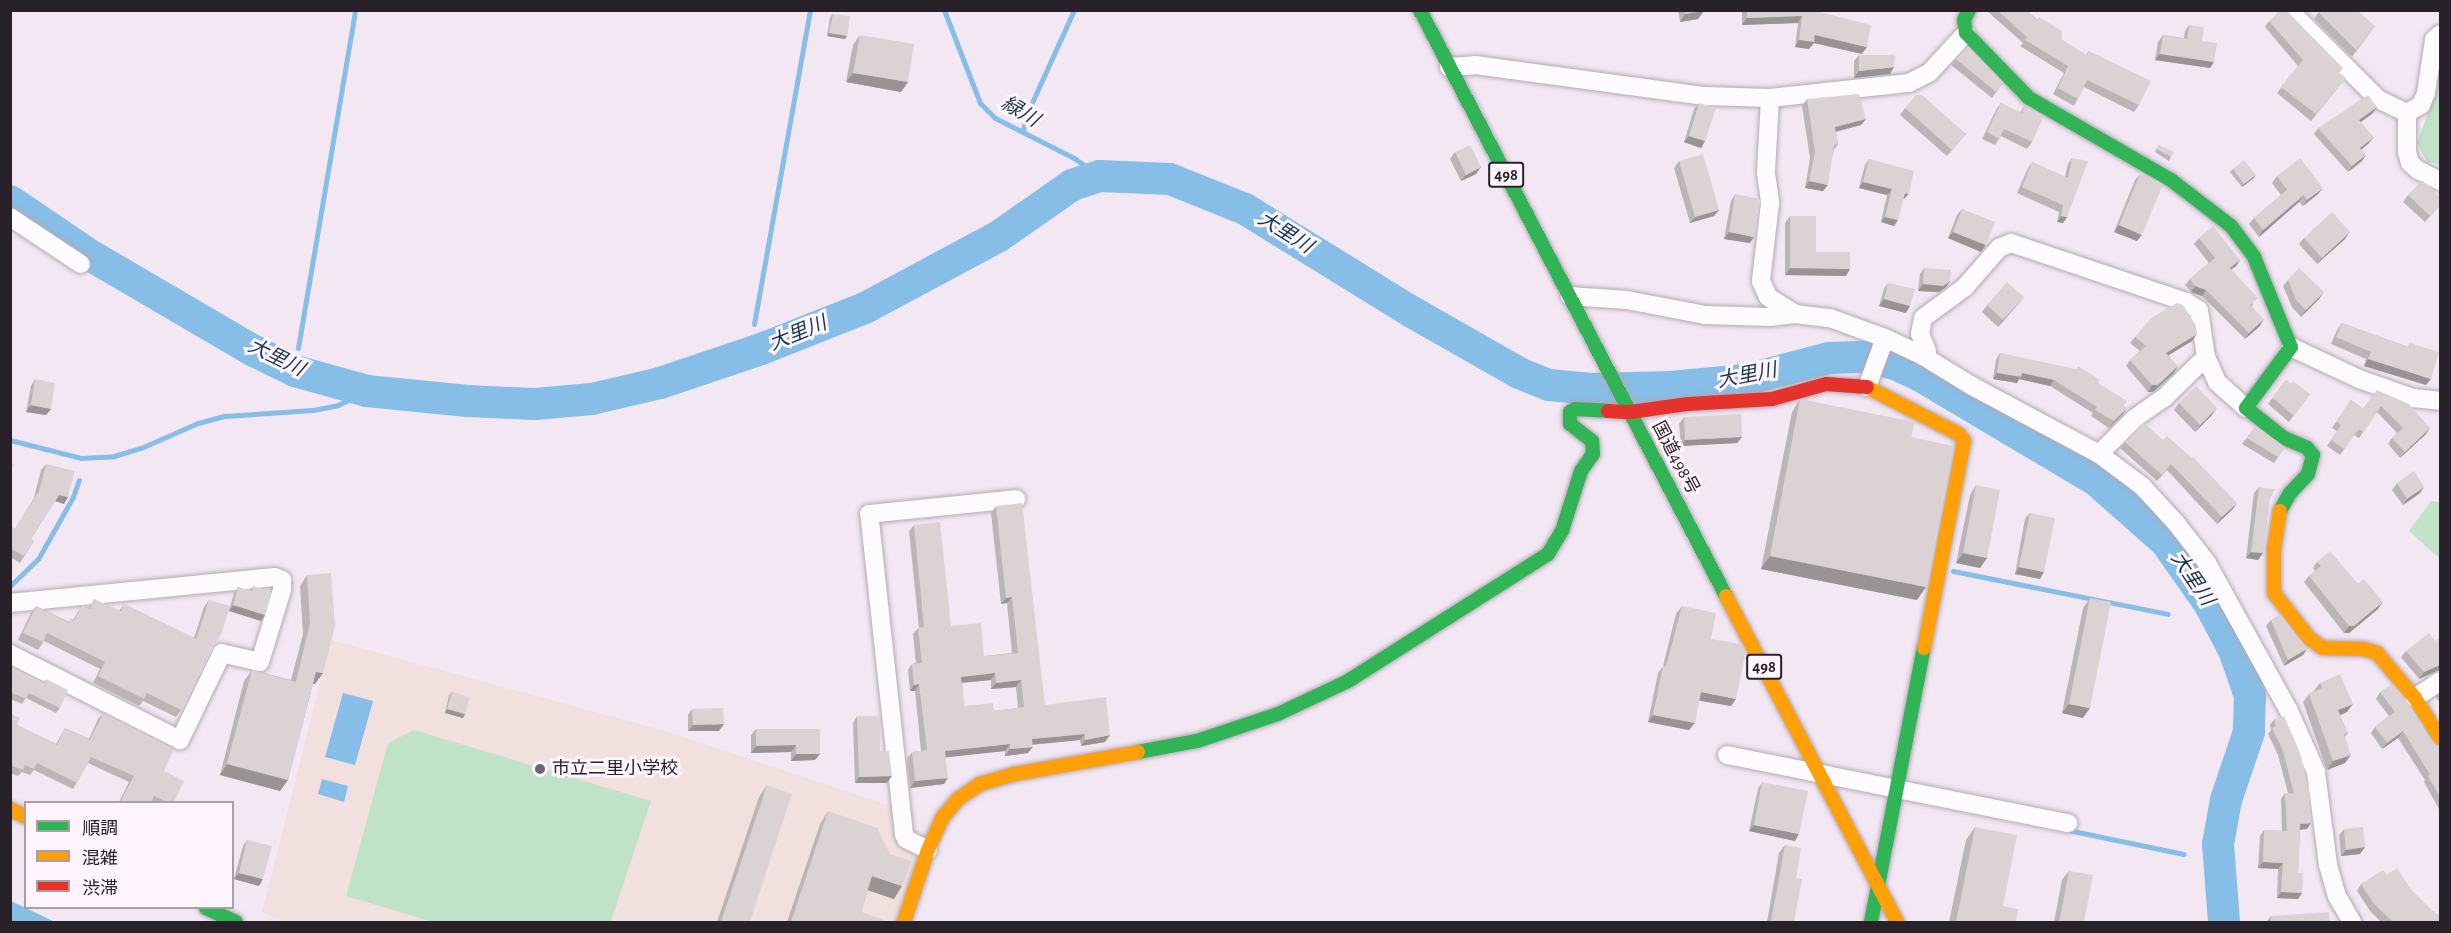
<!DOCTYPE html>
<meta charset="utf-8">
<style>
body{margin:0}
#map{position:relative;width:2451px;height:933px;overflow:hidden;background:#f3e7f4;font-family:"Alegreya Sans","Noto Sans JP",sans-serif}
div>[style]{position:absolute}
.education>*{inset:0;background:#f2e0df}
.green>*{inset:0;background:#c0e2c8}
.water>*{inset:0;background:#86bee7}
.stream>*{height:5px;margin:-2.5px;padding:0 2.5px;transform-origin:2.5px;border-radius:2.5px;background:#86bee7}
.river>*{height:32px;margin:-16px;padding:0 16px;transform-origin:16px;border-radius:16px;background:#86bee7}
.roads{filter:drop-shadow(0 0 2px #b3a9b4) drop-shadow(0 0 2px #b3a9b4)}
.street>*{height:18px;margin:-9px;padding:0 9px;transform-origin:9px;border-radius:9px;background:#fdfbfd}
.fast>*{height:14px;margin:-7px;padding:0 7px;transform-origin:7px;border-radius:7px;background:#30b455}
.slow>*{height:14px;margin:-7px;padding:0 7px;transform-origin:7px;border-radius:7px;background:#ff9f0a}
.jam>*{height:14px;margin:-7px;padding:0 7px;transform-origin:7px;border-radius:7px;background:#e5322d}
.wall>*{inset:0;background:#bcb5b6}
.shaded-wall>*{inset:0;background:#999394}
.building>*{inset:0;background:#dbd2d4}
.dots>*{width:16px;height:16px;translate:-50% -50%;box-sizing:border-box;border:3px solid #fdf4fd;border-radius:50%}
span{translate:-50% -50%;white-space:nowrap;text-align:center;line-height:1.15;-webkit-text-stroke:6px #fdf4fd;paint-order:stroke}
.shield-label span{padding:2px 4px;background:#fdf4fd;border:2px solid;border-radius:4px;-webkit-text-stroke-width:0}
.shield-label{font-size:16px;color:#292129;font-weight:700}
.street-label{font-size:18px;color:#292129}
.poi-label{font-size:18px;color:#292129}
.left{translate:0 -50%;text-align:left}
.water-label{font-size:20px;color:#14394f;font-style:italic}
.frame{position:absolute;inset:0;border:12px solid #292129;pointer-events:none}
.legend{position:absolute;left:24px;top:801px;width:210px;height:108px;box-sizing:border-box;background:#fdf4fd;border:2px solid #a8a0a8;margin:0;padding:8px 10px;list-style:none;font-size:18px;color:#292129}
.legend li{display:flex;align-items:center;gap:12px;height:30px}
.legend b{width:30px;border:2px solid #a8a0a8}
</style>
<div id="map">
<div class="education">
<i style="clip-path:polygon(331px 640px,669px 732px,894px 807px,897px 842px,921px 855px,898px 922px,282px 922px,262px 912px)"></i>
</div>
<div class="green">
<i style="clip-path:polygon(2440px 68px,2440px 164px,2427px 162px,2417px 143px,2435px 94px)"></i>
<i style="clip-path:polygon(2431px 501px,2440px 502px,2440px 559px,2409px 531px)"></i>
<i style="clip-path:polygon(414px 730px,651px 801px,611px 922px,433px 922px,346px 896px,388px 743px)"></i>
</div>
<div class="water">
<i style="clip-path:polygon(343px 693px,373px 701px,355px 765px,325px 757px)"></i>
<i style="clip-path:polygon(322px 779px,348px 786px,344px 802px,318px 794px)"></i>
<i style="clip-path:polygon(11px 901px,55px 922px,11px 922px)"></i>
</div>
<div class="stream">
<i style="left:944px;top:10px;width:100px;rotate:68.8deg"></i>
<i style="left:980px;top:103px;width:21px;rotate:45deg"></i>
<i style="left:995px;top:118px;width:89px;rotate:26.9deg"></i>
<i style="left:1074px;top:158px;width:32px;rotate:35deg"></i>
<i style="left:1023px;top:131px;width:13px;rotate:-81deg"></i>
<i style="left:1025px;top:118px;width:119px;rotate:-65.6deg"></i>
<i style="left:754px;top:324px;width:319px;rotate:-79.9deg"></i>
<i style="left:298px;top:348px;width:343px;rotate:-80.4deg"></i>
<i style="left:10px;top:440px;width:73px;rotate:14.2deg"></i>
<i style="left:81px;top:458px;width:33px;rotate:-3deg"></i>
<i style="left:114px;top:456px;width:28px;rotate:-17deg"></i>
<i style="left:141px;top:448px;width:62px;rotate:-23.7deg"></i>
<i style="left:198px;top:423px;width:28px;rotate:-15deg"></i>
<i style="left:225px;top:416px;width:88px;rotate:-3.9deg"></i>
<i style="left:313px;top:410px;width:25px;rotate:-11deg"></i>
<i style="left:338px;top:405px;width:32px;rotate:-26deg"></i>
<i style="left:1953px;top:571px;width:219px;rotate:11.3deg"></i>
<i style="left:11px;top:585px;width:37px;rotate:-44deg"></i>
<i style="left:38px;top:559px;width:71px;rotate:-60.6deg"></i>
<i style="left:73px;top:497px;width:18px;rotate:-71deg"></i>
<i style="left:2068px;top:830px;width:118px;rotate:11.7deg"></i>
</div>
<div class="river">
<i style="left:10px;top:201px;width:94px;rotate:34.2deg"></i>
<i style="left:88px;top:254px;width:192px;rotate:30.3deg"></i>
<i style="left:254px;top:351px;width:46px;rotate:26deg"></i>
<i style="left:295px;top:371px;width:75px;rotate:15.5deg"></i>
<i style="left:367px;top:391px;width:101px;rotate:5.7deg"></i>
<i style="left:468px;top:401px;width:67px;rotate:2.6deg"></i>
<i style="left:535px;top:404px;width:57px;rotate:-5deg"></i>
<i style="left:592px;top:399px;width:70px;rotate:-13.2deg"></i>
<i style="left:660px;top:383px;width:107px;rotate:-18.6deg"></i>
<i style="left:761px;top:349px;width:112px;rotate:-21.5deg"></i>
<i style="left:865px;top:308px;width:152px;rotate:-28.2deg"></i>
<i style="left:999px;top:236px;width:89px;rotate:-34.9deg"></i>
<i style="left:1072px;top:185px;width:29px;rotate:-18deg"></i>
<i style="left:1100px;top:176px;width:70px;rotate:2.5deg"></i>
<i style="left:1170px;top:179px;width:81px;rotate:21.8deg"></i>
<i style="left:1245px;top:209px;width:196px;rotate:31.7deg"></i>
<i style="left:1412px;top:312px;width:123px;rotate:29.7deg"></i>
<i style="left:1519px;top:373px;width:32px;rotate:22deg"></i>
<i style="left:1549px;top:385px;width:43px;rotate:5.3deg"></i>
<i style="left:1592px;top:389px;width:79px;rotate:-1.5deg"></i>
<i style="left:1671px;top:387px;width:74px;rotate:-5.4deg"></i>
<i style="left:1745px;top:380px;width:87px;rotate:-14.7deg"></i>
<i style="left:1829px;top:358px;width:37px;rotate:-2deg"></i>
<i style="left:1866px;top:357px;width:30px;rotate:14deg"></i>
<i style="left:1895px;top:364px;width:26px;rotate:25deg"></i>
<i style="left:1919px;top:375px;width:206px;rotate:30.7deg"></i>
<i style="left:2096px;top:480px;width:94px;rotate:41.5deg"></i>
<i style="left:2166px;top:542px;width:75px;rotate:54.8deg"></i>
<i style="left:2209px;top:603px;width:53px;rotate:62deg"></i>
<i style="left:2234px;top:650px;width:49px;rotate:70.8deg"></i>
<i style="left:2250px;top:696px;width:36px;rotate:92deg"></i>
<i style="left:2249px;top:732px;width:72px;rotate:108.7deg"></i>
<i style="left:2226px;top:800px;width:45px;rotate:100.3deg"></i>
<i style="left:2218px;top:844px;width:78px;rotate:85.6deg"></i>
</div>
<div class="roads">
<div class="street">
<i style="left:2289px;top:10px;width:126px;rotate:45deg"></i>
<i style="left:2378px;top:99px;width:32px;rotate:26deg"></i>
<i style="left:1449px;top:67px;width:26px;rotate:-4deg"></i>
<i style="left:1475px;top:65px;width:232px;rotate:7.7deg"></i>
<i style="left:1705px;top:96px;width:65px;rotate:1.8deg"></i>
<i style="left:1770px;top:98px;width:140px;rotate:-6.2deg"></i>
<i style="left:1909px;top:83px;width:22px;rotate:-27deg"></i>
<i style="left:1929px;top:73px;width:54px;rotate:-47.2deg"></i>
<i style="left:1770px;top:98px;width:75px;rotate:93.1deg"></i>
<i style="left:1766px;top:173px;width:30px;rotate:82deg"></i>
<i style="left:1770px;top:203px;width:79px;rotate:96.6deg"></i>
<i style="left:1761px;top:281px;width:17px;rotate:66deg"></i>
<i style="left:1768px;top:297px;width:32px;rotate:32deg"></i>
<i style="left:2407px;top:113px;width:16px;rotate:-30deg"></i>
<i style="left:2421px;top:105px;width:13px;rotate:-67deg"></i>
<i style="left:2426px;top:93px;width:54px;rotate:-81.4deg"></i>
<i style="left:2434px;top:40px;width:8px;rotate:-45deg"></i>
<i style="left:2407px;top:113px;width:39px;rotate:90deg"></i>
<i style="left:2407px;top:152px;width:11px;rotate:75deg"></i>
<i style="left:2410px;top:163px;width:11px;rotate:41deg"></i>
<i style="left:2418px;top:170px;width:25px;rotate:27deg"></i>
<i style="left:10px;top:217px;width:85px;rotate:33.5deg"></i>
<i style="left:1570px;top:296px;width:57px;rotate:4deg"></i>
<i style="left:1627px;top:300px;width:79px;rotate:10.9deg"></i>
<i style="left:1705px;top:315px;width:65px;rotate:1.8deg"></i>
<i style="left:1770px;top:317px;width:25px;rotate:-7deg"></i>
<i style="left:1795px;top:314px;width:35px;rotate:7deg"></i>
<i style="left:1830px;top:318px;width:59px;rotate:20deg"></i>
<i style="left:1885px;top:338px;width:42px;rotate:25.3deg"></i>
<i style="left:1923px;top:356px;width:57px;rotate:31.5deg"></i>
<i style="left:1972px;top:386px;width:144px;rotate:28.2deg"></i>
<i style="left:2099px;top:454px;width:54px;rotate:36.7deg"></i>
<i style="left:2142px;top:486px;width:50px;rotate:47.4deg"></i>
<i style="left:2176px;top:523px;width:51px;rotate:52.2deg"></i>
<i style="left:2207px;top:563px;width:167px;rotate:61deg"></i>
<i style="left:2288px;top:709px;width:69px;rotate:66deg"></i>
<i style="left:2316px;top:772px;width:94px;rotate:82.6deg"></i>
<i style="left:2328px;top:865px;width:32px;rotate:74deg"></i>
<i style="left:2337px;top:896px;width:30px;rotate:60deg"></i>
<i style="left:2291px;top:347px;width:75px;rotate:25.2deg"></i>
<i style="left:2359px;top:379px;width:57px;rotate:19.4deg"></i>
<i style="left:2413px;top:398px;width:27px;rotate:6deg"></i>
<i style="left:1923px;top:356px;width:6px;rotate:-51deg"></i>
<i style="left:1927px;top:351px;width:18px;rotate:-112deg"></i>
<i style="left:1920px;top:334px;width:16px;rotate:-79deg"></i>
<i style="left:1923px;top:318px;width:52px;rotate:-36.4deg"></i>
<i style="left:1965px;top:287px;width:52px;rotate:-48.9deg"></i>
<i style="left:1999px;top:248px;width:13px;rotate:-23deg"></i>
<i style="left:2011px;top:243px;width:185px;rotate:18.6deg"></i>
<i style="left:2186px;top:302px;width:15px;rotate:32deg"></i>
<i style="left:2199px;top:310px;width:48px;rotate:81.5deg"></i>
<i style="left:2206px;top:357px;width:27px;rotate:66deg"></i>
<i style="left:2217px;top:382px;width:39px;rotate:42deg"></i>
<i style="left:1867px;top:387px;width:52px;rotate:-69.8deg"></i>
<i style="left:2099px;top:454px;width:51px;rotate:-45deg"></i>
<i style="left:2135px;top:418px;width:35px;rotate:-35deg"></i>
<i style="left:2164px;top:398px;width:59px;rotate:-44.3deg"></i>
<i style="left:10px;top:603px;width:266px;rotate:-5.6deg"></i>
<i style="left:275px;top:577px;width:8px;rotate:23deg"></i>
<i style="left:282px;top:580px;width:10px;rotate:90deg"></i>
<i style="left:282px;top:590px;width:75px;rotate:107deg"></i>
<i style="left:260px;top:662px;width:39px;rotate:-167deg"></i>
<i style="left:222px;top:653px;width:97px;rotate:115.8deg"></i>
<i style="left:180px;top:740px;width:191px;rotate:-153.2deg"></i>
<i style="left:2415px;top:698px;width:30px;rotate:-34deg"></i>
<i style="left:1727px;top:755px;width:348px;rotate:11.3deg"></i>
<i style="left:928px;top:850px;width:25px;rotate:-153deg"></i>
<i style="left:906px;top:839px;width:5px;rotate:-112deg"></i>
<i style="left:904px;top:834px;width:322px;rotate:-96.2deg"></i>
<i style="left:869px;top:514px;width:148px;rotate:-5.8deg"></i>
</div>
<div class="fast">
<i style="left:1420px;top:10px;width:661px;rotate:62.43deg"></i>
<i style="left:1969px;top:10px;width:11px;rotate:117deg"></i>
<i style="left:1964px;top:20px;width:13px;rotate:81deg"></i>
<i style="left:1966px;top:33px;width:91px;rotate:45.9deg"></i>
<i style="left:2029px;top:98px;width:164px;rotate:30deg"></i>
<i style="left:2171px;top:180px;width:76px;rotate:37.5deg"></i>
<i style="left:2231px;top:226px;width:39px;rotate:53deg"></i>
<i style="left:2254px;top:257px;width:97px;rotate:67.7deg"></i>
<i style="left:2291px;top:347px;width:76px;rotate:126.4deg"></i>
<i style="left:2246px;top:408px;width:48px;rotate:38.3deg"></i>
<i style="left:2284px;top:438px;width:25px;rotate:23deg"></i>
<i style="left:2307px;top:448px;width:9px;rotate:49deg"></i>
<i style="left:2313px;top:455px;width:20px;rotate:105deg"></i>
<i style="left:2308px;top:474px;width:26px;rotate:133deg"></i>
<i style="left:2290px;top:493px;width:21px;rotate:119deg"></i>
<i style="left:1138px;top:752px;width:60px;rotate:-10.6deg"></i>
<i style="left:1197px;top:741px;width:85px;rotate:-18.4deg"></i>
<i style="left:1278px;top:714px;width:77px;rotate:-25.2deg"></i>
<i style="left:1348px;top:681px;width:237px;rotate:-32.4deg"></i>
<i style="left:1548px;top:554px;width:27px;rotate:-59deg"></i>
<i style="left:1562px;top:531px;width:63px;rotate:-72.4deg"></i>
<i style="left:1581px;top:471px;width:21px;rotate:-55deg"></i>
<i style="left:1593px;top:454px;width:13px;rotate:-94deg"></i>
<i style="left:1592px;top:441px;width:28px;rotate:-142deg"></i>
<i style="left:1570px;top:424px;width:12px;rotate:-90deg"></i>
<i style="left:1570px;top:412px;width:6px;rotate:-31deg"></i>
<i style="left:1575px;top:409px;width:33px;rotate:3deg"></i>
<i style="left:206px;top:908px;width:33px;rotate:25deg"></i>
<i style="left:1871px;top:922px;width:279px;rotate:-79.1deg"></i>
</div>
<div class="slow">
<i style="left:1867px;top:387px;width:103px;rotate:27.1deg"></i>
<i style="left:1959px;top:434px;width:9px;rotate:54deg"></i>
<i style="left:1964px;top:441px;width:211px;rotate:100.9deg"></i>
<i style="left:2280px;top:511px;width:37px;rotate:99deg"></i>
<i style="left:2274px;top:548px;width:45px;rotate:90deg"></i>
<i style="left:2274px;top:593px;width:57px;rotate:52.1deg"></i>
<i style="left:2309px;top:638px;width:17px;rotate:36deg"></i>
<i style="left:2323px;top:648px;width:41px;rotate:1.4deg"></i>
<i style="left:2364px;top:649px;width:14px;rotate:17deg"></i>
<i style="left:2377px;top:653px;width:59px;rotate:49.8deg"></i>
<i style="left:2415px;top:698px;width:47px;rotate:58deg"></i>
<i style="left:1726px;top:596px;width:368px;rotate:62.3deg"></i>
<i style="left:10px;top:809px;width:18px;rotate:27deg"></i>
<i style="left:904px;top:922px;width:76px;rotate:-71.6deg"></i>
<i style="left:928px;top:850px;width:36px;rotate:-66deg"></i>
<i style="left:943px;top:817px;width:23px;rotate:-50deg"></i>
<i style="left:958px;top:799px;width:27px;rotate:-34deg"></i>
<i style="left:980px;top:784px;width:36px;rotate:-16deg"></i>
<i style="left:1015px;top:774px;width:125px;rotate:-10.1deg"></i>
</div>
<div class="jam">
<i style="left:1608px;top:411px;width:22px;rotate:3deg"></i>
<i style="left:1630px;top:412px;width:59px;rotate:-7.9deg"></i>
<i style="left:1688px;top:404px;width:84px;rotate:-3.4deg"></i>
<i style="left:1772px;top:399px;width:56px;rotate:-15.5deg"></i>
<i style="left:1826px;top:384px;width:41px;rotate:4.2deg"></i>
</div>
</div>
<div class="wall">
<i style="clip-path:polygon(1678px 10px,1704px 10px,1698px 19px,1680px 22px)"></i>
<i style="clip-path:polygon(1742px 10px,1812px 10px,1862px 54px,1814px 43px,1809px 49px,1795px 47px,1798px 23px,1742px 25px)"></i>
<i style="clip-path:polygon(1986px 10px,2026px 10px,2062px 40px,2086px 55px,2089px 51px,2139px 105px,2134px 112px,2084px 87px,2074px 106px,2053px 94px,2064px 73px,2020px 46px,2023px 43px)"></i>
<i style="clip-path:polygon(2320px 10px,2375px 26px,2352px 57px,2314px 19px)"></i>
<i style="clip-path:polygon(833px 14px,847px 36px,845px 39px,827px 36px,830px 17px)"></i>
<i style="clip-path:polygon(2269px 21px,2346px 78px,2311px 121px,2277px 93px,2298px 66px,2265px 27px)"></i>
<i style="clip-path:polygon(2189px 25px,2202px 41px,2214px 62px,2210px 68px,2155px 60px,2158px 42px,2163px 35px,2184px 38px,2185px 31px)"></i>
<i style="clip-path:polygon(860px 35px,908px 82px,901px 92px,846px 82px,853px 45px)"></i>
<i style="clip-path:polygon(1859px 55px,1890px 74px,1854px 78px,1854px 61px)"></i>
<i style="clip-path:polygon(1956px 59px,2003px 83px,1992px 98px,1951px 65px)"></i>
<i style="clip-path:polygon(1807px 99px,1866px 119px,1861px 125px,1836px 132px,1838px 144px,1834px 150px,1823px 191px,1805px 188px,1810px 158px,1802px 106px)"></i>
<i style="clip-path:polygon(1699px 103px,1705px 141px,1701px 148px,1684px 142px,1694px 109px)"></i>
<i style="clip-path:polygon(2001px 103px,2020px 113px,2025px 105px,2032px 142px,2027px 149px,2001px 136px,1995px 145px,1982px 139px,1996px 110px)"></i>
<i style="clip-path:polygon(2377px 107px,2373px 113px,2361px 122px,2369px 143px,2361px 150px,2366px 155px,2362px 161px,2348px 172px,2314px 134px,2318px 128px)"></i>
<i style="clip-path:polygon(1905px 108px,1966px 134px,1947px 156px,1900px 115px)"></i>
<i style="clip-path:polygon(2159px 145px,2171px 157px,2169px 161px,2155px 152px)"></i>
<i style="clip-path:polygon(1455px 152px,1476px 174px,1461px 181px,1450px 159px)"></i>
<i style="clip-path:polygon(2072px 158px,2067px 217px,2063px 223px,2057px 222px,2059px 212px,2017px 193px,2028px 168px,2032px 162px,2065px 177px,2068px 164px)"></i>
<i style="clip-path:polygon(1869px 159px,1904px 199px,1903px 199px,1894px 226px,1881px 222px,1887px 195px,1859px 188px,1865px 165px)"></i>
<i style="clip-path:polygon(1679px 161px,1719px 210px,1714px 216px,1690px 223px,1674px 168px)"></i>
<i style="clip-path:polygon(2233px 169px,2254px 178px,2242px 187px,2230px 172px)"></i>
<i style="clip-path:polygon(2140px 174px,2137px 241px,2114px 232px,2135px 180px)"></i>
<i style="clip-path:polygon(2277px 176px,2318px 194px,2303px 206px,2299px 202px,2259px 237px,2249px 224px,2254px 218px,2281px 195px,2272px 183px)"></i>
<i style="clip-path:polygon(1735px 194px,1750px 243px,1724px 239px,1731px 201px)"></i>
<i style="clip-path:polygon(2408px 195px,2440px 197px,2440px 205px,2425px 222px,2403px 202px)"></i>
<i style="clip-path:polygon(1962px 209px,1981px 252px,1948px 238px,1957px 215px)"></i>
<i style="clip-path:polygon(1790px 216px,1816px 252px,1846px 276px,1785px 275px,1785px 223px)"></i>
<i style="clip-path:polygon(2199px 238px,2240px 260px,2236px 266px,2231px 270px,2253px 304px,2252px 306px,2260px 326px,2245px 339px,2202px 296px,2191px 292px,2185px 285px,2190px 279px,2209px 263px,2194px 244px)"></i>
<i style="clip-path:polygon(2304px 238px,2345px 239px,2317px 264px,2299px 244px)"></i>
<i style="clip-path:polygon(1924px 268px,1950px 281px,1946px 287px,1939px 292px,1918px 291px,1920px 274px)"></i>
<i style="clip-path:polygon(2288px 280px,2319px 299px,2301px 317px,2292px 307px,2283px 286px)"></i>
<i style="clip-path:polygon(1888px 283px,1910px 306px,1906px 313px,1879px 306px,1884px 289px)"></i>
<i style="clip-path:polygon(2024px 297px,1998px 327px,1982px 312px,1987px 305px)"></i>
<i style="clip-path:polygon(2342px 323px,2408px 347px,2410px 343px,2426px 385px,2364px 366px,2366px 359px,2331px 344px,2337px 330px)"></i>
<i style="clip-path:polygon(2135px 337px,2192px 341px,2169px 355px,2174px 373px,2153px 392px,2148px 392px,2126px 366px,2130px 360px,2140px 351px,2130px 343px)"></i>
<i style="clip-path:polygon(2000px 353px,2098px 383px,2124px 406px,2123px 414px,2109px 428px,2091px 416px,2093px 413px,2050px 386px,2019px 379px,2017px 383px,1993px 379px,1996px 360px)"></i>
<i style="clip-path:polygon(35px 379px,51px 409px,46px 415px,26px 412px,31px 386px)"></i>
<i style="clip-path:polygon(2286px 380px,2291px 384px,2310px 394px,2289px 422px,2268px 404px)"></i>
<i style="clip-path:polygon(2377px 390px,2426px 434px,2400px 458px,2388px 444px,2392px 438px,2397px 433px,2377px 412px,2359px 438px,2354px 435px,2340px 455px,2327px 446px,2337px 431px,2332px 428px,2351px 400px,2363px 409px)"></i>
<i style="clip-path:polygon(1800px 399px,1911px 437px,1917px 600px,1761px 569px,1792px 412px)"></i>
<i style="clip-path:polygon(2179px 403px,2212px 415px,2195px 432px,2174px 410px)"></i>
<i style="clip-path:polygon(1684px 417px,1742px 437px,1737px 443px,1681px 446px,1679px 424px)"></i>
<i style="clip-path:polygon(2144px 423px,2233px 509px,2217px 524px,2167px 470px,2157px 481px,2120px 448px,2125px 442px)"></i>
<i style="clip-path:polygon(2256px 426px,2285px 447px,2274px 463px,2242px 444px)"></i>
<i style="clip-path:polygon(46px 464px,68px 497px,64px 504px,55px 501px,31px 539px,34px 541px,20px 563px,10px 557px,10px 526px,15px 529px,34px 498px,41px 470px)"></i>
<i style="clip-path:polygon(2397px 483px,2420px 493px,2403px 505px,2392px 490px)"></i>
<i style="clip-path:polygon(1976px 485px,1987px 558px,1980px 568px,1956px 563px,1970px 495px)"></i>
<i style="clip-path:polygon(2259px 487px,2269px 501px,2263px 553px,2258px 560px,2246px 558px,2254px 493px)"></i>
<i style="clip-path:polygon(evenodd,996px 506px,1045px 705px,1105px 742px,1081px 746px,1080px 740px,1032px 745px,1028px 753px,1005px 756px,1005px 751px,946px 757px,944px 784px,910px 788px,907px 759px,912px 752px,921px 751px,915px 691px,910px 691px,908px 670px,912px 664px,916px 663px,913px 634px,918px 628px,919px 628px,909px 531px,914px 525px,951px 626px,984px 656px,1012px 653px,1007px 603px,1001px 604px,991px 513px,996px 506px,991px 680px,991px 689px,1016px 687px,1018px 708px,994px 711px,964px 706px,962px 683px,991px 680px)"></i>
<i style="clip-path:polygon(2030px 513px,2040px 579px,2015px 574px,2025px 519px)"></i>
<i style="clip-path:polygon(2317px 562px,2358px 584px,2378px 609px,2349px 633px,2344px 633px,2304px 582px,2309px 576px,2315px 571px,2313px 568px)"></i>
<i style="clip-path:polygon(307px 575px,323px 673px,315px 684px,313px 684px,288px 780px,280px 791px,220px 775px,244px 681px,252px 670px,291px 680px,303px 634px,300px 586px)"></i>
<i style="clip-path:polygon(253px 586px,265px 615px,261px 621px,229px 611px,234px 593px,238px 587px,250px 591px)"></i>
<i style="clip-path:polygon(2090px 598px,2083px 718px,2062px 713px,2083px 608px)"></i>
<i style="clip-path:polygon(94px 599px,119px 611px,124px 604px,194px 638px,204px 607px,209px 600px,181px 710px,176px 717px,143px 701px,139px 706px,93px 683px,100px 669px,44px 641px,38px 650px,18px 640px,31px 613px,36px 606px,69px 622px,71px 619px,73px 620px,82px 605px,89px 608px)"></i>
<i style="clip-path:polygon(1682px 606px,1711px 639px,1736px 699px,1731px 706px,1699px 700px,1689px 730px,1648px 722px,1658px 673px,1663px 666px,1676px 614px)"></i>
<i style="clip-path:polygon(2271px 620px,2307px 649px,2303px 655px,2284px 666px,2266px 626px)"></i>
<i style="clip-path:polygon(2435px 641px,2439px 670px,2419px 679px,2401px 657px,2406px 651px)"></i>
<i style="clip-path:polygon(10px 666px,44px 682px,46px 679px,60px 708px,56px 713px,26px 698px,22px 704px,10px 699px)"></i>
<i style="clip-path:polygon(2320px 683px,2347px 712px,2340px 715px,2348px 733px,2345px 737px,2345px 763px,2327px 770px,2303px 702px,2309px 694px,2314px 691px)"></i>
<i style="clip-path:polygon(2440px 691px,2440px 703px,2436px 697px)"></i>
<i style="clip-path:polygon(452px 692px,463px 718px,445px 713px,449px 695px)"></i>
<i style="clip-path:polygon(2380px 692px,2440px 748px,2440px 811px,2424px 782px,2425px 780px,2398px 738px,2382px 749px,2371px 733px,2375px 727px,2389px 716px,2376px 699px)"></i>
<i style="clip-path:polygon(692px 709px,719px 731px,688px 731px,688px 715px)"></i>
<i style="clip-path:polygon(10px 713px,17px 725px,56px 744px,65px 728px,89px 739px,98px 719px,103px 713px,164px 771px,174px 802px,119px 802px,129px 782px,88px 763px,73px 789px,34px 770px,30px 775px,22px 772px,18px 776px,10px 773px)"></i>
<i style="clip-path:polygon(857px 716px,880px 751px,887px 783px,855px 783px,853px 723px)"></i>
<i style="clip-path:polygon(2274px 719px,2307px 829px,2300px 830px,2298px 873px,2302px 893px,2298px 899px,2277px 898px,2278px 869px,2258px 868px,2260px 836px,2264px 830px,2282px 831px,2281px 799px,2285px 793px,2288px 793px,2278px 755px,2268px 734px,2271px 730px,2270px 725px)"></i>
<i style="clip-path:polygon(756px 729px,820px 754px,815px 760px,791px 761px,791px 752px,751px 753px,751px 735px)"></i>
<i style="clip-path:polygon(1762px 782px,1795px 841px,1749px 831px,1758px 789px)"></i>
<i style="clip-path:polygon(767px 785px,750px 922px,717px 922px,759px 797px)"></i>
<i style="clip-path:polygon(828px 811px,894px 899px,868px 890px,861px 912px,883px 922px,787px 922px,820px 824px)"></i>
<i style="clip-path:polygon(1975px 827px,2003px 906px,2016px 922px,1949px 922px,1966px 840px)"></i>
<i style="clip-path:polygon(2344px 829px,2365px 847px,2360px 854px,2341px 856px,2339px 835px)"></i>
<i style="clip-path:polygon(247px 840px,259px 886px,234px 879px,243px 846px)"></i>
<i style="clip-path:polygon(1785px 845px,1796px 878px,1794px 922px,1767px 922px,1779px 853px)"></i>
<i style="clip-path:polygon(2069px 871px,2084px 922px,2054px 922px,2062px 880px)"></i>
<i style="clip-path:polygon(2387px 875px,2412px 891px,2433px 912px,2440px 922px,2381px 922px,2370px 911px,2357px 891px,2361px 884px)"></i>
<i style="clip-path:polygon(2271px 916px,2330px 922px,2266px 922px)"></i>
</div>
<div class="shaded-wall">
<i style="clip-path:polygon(1704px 11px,1698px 19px,1680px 22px,1685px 14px)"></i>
<i style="clip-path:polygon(1802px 16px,1798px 23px,1742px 25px,1747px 18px)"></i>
<i style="clip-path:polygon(829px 33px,847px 36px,845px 39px,827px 36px)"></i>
<i style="clip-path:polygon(1815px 35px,1867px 47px,1862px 54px,1814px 43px,1809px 49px,1795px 47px,1799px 40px)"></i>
<i style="clip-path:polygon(2160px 54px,2214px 62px,2210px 68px,2155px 60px)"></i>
<i style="clip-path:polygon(1894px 67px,1890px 74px,1854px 78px,1859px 71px)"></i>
<i style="clip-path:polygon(853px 73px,908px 82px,901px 92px,846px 82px)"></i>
<i style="clip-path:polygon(2377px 107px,2373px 113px,2355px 126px,2359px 120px)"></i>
<i style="clip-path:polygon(1866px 119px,1861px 125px,1830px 133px,1835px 127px)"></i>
<i style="clip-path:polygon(1689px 136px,1705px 141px,1701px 148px,1684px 142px)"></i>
<i style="clip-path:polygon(2374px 137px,2369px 143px,2356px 154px,2360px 148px)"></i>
<i style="clip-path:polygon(2366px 155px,2362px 161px,2348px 172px,2352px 166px)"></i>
<i style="clip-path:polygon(1481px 167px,1476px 174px,1461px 181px,1466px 175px)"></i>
<i style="clip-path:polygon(2256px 175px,2254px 178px,2242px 187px,2244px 184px)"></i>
<i style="clip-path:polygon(1809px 181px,1828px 185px,1823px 191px,1805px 188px)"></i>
<i style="clip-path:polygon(1863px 182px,1892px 189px,1887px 195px,1859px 188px)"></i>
<i style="clip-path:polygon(2323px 188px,2318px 194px,2303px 206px,2307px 200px)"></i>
<i style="clip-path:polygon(1905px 193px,1909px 194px,1904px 199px,1901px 199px)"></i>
<i style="clip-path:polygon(2304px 195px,2299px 202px,2259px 237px,2263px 230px)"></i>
<i style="clip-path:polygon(1719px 210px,1714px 216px,1690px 223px,1695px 217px)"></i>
<i style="clip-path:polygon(2061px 216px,2067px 217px,2063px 223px,2057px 222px)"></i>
<i style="clip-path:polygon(1885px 217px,1898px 220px,1894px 226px,1881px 222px)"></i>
<i style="clip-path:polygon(2119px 225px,2142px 235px,2137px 241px,2114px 232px)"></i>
<i style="clip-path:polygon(1729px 232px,1754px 237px,1750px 243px,1724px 239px)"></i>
<i style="clip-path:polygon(1953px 232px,1986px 245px,1981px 252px,1948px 238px)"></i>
<i style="clip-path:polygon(2350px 232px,2345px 239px,2317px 264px,2322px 258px)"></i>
<i style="clip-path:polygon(2240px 260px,2236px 266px,2225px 274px,2230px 268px)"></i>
<i style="clip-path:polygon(1790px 268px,1850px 269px,1846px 276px,1785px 275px)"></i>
<i style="clip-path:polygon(1950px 281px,1946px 287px,1939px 292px,1918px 291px,1923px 284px)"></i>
<i style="clip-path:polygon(2195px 286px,2206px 290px,2202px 296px,2191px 292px)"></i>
<i style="clip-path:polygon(2324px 292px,2319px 299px,2301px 317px,2306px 310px)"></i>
<i style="clip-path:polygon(2024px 297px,2019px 303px,1998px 327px,2003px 320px)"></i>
<i style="clip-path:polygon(1884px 299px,1910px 306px,1906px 313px,1879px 306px)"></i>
<i style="clip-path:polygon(2264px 319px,2260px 326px,2245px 339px,2249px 333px)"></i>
<i style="clip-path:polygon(2197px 334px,2192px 341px,2162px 359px,2166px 353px)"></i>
<i style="clip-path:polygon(2368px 359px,2431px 379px,2426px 385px,2364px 366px)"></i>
<i style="clip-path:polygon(2178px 366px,2174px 373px,2153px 392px,2148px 392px,2152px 385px)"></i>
<i style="clip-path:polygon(1997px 373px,2022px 373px,2054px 380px,2050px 386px,2019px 379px,2017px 383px,1993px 379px)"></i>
<i style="clip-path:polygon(31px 405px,51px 409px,46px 415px,26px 412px)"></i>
<i style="clip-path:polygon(2127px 408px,2123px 414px,2109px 428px,2114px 421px)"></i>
<i style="clip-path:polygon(2217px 408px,2212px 415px,2195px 432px,2200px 425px)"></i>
<i style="clip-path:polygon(2430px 428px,2426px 434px,2400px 458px,2405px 452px)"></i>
<i style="clip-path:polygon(1742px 437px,1737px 443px,1681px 446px,1685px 440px)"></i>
<i style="clip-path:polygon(2424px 487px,2420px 493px,2403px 505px,2407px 499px)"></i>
<i style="clip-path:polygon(59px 495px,68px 497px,64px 504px,55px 501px)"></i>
<i style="clip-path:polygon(2237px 503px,2233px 509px,2217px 524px,2222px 517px)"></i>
<i style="clip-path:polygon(2251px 552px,2263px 553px,2258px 560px,2246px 558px)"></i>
<i style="clip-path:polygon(1963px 553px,1987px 558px,1980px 568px,1956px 563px)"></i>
<i style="clip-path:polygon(1770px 556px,1926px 587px,1917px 600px,1761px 569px)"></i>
<i style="clip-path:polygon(2019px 567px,2044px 572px,2040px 579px,2015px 574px)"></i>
<i style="clip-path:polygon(1012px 597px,1007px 603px,1001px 604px,1006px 598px)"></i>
<i style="clip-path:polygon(2383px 602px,2378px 609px,2349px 633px,2344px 633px,2349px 626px)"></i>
<i style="clip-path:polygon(233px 605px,265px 615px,261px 621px,229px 611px)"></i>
<i style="clip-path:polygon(2307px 649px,2303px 655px,2284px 666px,2288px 660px)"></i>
<i style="clip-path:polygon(2440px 665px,2440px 670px,2439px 670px,2419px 679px,2424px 672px)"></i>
<i style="clip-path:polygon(316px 672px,323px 673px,315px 684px,308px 683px)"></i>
<i style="clip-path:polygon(995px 673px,991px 680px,957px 683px,961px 677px)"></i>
<i style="clip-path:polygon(1021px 680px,1016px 687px,991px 689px,996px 683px)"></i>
<i style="clip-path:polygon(919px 684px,915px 691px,910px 691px,914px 685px)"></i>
<i style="clip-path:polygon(1701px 692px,1736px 699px,1731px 706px,1695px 700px)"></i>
<i style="clip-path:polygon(2069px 704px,2090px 708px,2083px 718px,2062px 713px)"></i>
<i style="clip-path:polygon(2353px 704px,2347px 712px,2332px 719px,2338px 710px)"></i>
<i style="clip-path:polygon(447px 709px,465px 714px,463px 718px,445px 713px)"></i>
<i style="clip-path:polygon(1653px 715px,1695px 723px,1689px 730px,1648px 722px)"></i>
<i style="clip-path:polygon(724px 724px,719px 731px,688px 731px,693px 725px)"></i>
<i style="clip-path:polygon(2403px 731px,2398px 738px,2382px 749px,2387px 743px)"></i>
<i style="clip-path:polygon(1085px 734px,1080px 740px,1027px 745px,1032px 739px)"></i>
<i style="clip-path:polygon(1110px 735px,1105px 742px,1081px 746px,1085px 740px)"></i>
<i style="clip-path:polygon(1010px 744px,1005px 751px,940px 758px,945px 751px)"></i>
<i style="clip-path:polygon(796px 745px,791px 752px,751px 753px,756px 746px)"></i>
<i style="clip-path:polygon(1033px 747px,1028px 753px,1005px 756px,1010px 749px)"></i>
<i style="clip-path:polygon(796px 754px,820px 754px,815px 760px,791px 761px)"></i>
<i style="clip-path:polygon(2351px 755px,2345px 763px,2327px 770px,2333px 761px)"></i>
<i style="clip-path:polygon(227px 764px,288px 780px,280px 791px,220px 775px)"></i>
<i style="clip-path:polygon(892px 776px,887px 783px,855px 783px,859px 777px)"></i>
<i style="clip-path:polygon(948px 778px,944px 784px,910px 788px,915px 781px)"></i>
<i style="clip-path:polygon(2311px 823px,2307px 829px,2296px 830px,2300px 824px)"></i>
<i style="clip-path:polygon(1754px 825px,1799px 834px,1795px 841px,1749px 831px)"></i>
<i style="clip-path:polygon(2365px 847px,2360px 854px,2341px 856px,2346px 850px)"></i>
<i style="clip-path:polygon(2263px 862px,2283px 863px,2278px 869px,2258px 868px)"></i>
<i style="clip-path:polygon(239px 873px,263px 879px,259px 886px,234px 879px)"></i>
<i style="clip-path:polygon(872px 876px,902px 886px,894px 899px,864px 889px)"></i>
<i style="clip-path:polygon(2281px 892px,2302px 893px,2298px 899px,2277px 898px)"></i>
</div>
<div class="building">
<i style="clip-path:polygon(1685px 10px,1704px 10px,1704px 11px,1685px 14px)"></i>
<i style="clip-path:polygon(1747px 10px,1812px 10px,1871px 25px,1867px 47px,1815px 35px,1814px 42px,1799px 40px,1802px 16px,1747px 18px)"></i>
<i style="clip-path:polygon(1997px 10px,2026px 10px,2037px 20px,2039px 17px,2062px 31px,2062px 40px,2087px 55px,2089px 51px,2151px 81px,2139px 105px,2087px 80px,2078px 99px,2058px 88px,2068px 66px,2025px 40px,2027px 37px)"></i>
<i style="clip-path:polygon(2281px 10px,2286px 10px,2343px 68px,2339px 73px,2346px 78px,2316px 114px,2281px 87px,2303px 60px,2269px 21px)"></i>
<i style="clip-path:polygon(2320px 10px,2357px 10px,2375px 26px,2356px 50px,2318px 12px)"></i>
<i style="clip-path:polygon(833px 14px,850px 16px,847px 36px,829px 33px)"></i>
<i style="clip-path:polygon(2189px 25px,2204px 27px,2202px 41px,2217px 43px,2214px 62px,2160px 54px,2163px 35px,2187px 39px)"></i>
<i style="clip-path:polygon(860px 35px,914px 44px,908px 82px,853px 73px)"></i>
<i style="clip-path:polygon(1968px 46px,2003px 83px,1996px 92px,1956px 59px)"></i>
<i style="clip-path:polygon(1859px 55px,1895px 55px,1894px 67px,1859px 71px)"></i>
<i style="clip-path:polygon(1859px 94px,1866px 119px,1835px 127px,1838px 144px,1834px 145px,1828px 185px,1809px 181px,1815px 152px,1807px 99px)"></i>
<i style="clip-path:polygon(1916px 95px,1922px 95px,1966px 134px,1952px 150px,1905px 108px)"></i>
<i style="clip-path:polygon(2368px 95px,2377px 107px,2359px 120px,2374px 137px,2360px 148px,2366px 155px,2352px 166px,2318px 128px)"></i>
<i style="clip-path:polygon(1699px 103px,1716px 108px,1705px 141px,1689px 136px)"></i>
<i style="clip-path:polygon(2001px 103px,2022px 113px,2025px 105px,2044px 116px,2032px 142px,2004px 129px,1999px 139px,1987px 132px)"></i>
<i style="clip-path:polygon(1470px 145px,1481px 167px,1466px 175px,1455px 152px)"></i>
<i style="clip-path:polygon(2159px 145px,2174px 152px,2171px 157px,2157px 149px)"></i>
<i style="clip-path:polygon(1703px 154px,1719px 210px,1695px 217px,1679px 161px)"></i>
<i style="clip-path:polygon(2072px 158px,2088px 161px,2067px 217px,2061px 216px,2063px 205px,2022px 187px,2032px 162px,2068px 178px)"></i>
<i style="clip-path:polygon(2300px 158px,2323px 188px,2307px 200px,2304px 195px,2263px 230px,2254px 218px,2287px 190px,2277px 176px)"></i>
<i style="clip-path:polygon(1869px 159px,1914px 171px,1909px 194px,1905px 193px,1898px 220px,1885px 217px,1892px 189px,1863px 182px)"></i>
<i style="clip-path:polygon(2244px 160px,2256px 175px,2244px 184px,2233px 169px)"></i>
<i style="clip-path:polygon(2140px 174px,2163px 184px,2142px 235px,2119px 225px)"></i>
<i style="clip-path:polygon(2422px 180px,2440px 197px,2440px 204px,2430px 216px,2408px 195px)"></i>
<i style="clip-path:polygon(1735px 194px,1761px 199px,1754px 237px,1729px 232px)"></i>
<i style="clip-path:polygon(1962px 209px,1995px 222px,1986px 245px,1953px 232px)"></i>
<i style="clip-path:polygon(2332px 212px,2350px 232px,2322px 258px,2304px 238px)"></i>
<i style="clip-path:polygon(1790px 216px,1816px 216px,1816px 252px,1850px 252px,1850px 269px,1790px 268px)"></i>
<i style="clip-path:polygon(2213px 226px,2240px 260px,2230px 268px,2258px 298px,2250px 305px,2264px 319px,2249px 333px,2206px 290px,2195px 286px,2190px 279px,2215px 258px,2199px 238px)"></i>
<i style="clip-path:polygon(1924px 268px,1951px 270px,1950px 281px,1943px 286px,1923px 284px)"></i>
<i style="clip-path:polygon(2299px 268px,2324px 292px,2306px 310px,2296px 300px,2288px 280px)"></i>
<i style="clip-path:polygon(2007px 282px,2024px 297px,2003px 320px,1987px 305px)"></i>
<i style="clip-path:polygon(1888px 283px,1915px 289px,1910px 306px,1884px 299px)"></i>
<i style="clip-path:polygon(2177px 303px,2183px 305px,2196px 326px,2197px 334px,2166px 353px,2178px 366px,2158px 385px,2152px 385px,2130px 360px,2146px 346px,2135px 337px,2151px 318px)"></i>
<i style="clip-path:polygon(2342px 323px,2409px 347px,2410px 343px,2439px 352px,2431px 379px,2368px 359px,2371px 352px,2336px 337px)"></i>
<i style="clip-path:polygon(2000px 353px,2076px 369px,2078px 366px,2100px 380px,2098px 383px,2127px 401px,2124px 406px,2127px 408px,2114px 421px,2095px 410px,2097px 407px,2054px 380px,2022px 373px,2021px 377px,1997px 373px)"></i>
<i style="clip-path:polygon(35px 379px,55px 383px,51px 409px,31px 405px)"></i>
<i style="clip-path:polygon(2286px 380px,2291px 384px,2293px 381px,2310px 394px,2294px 416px,2273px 398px)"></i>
<i style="clip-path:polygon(2196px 386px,2217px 408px,2200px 425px,2179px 403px)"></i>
<i style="clip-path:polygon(2377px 390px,2409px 404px,2430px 428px,2405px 452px,2392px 438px,2403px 428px,2381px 406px,2364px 432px,2359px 429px,2344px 449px,2331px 440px,2341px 425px,2336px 421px,2351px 400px,2363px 409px)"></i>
<i style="clip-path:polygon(1800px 399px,1915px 422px,1911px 437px,1953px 446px,1926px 587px,1770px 556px)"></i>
<i style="clip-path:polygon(1741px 414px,1742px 437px,1685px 440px,1684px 417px)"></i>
<i style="clip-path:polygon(2144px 423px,2163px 440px,2167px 436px,2192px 458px,2193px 457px,2237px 503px,2222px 517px,2171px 464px,2162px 475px,2125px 442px)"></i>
<i style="clip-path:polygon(2256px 426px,2285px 447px,2278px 457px,2247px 438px)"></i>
<i style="clip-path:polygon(10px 463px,14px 465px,10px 471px)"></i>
<i style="clip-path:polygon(46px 464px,75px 471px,68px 497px,59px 495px,31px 539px,34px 541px,24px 556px,10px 548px,10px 526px,15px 529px,39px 491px)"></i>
<i style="clip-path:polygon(2414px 471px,2424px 487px,2407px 499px,2397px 483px)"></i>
<i style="clip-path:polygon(1976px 485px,2000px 490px,1987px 558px,1963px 553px)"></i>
<i style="clip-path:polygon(2259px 487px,2275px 489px,2269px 501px,2263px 553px,2251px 552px)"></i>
<i style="clip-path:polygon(evenodd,1022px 503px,1045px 705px,1106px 697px,1110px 735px,1085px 740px,1085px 734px,1032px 739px,1033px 747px,1010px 749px,1010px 744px,945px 751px,948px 778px,915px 781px,912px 752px,927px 750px,919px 684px,914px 685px,912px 664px,922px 663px,918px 628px,924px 627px,914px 525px,940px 522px,951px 626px,981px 623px,984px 656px,1018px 653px,1012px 597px,1006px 598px,996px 506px,1022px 503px,995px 673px,996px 683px,1021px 680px,1024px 707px,994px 711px,993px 703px,964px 706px,961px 677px,995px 673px)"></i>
<i style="clip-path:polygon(2030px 513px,2055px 518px,2044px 572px,2019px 567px)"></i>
<i style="clip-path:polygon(2330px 551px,2358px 584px,2364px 579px,2383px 602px,2354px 626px,2349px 626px,2309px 576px,2321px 566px,2317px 562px)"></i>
<i style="clip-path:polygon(331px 573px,335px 626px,323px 673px,316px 672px,288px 780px,227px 764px,252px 670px,296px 682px,310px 623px,307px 575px)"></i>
<i style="clip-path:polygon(253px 586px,272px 592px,265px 615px,233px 605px,238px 587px,252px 591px)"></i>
<i style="clip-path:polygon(2090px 598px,2111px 602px,2090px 708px,2069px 704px)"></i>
<i style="clip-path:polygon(94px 599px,121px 611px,124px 604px,196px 639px,209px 600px,230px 606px,222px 632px,181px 710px,147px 693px,144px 699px,98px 676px,105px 662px,47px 633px,43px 642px,23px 633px,36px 606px,69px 623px,71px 619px,74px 621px,82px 605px,90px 609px)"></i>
<i style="clip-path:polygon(1682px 606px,1716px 613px,1711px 639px,1740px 644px,1745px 655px,1736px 699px,1701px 692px,1695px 723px,1653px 715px,1663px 666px,1666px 666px)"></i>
<i style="clip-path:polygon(2280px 614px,2307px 649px,2288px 660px,2271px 620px)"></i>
<i style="clip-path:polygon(2429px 633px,2435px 641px,2440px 637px,2440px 665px,2424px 672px,2406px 651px)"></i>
<i style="clip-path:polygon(10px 666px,45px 683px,46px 679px,68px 690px,60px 708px,29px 693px,26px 699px,10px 692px)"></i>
<i style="clip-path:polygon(2340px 674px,2353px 704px,2338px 710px,2348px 733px,2344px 734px,2351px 755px,2333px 761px,2309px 694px,2322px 688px,2320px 683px)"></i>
<i style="clip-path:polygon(2392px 684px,2407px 701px,2431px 740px,2440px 748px,2440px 797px,2428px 776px,2430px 775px,2403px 731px,2387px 743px,2375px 727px,2395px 712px,2380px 692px)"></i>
<i style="clip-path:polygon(452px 692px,470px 697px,465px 714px,447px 709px)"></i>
<i style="clip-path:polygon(723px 708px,724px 724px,693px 725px,692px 709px)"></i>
<i style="clip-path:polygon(10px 713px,20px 718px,17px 725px,57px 745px,65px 728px,90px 740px,103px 713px,174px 749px,164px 771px,184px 781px,174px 802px,167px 802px,154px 796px,151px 802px,120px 802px,134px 776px,91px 757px,77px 783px,37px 763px,34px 769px,25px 765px,23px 770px,10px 765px)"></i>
<i style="clip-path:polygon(857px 716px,880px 716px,880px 751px,889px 751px,892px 776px,859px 777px)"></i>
<i style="clip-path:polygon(2284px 716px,2300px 753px,2309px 790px,2311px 823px,2300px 824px,2298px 873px,2303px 873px,2302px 893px,2281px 892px,2283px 863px,2263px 862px,2264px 830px,2287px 831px,2285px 793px,2294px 793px,2282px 748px,2272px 728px,2276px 726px,2274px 719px)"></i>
<i style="clip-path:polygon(756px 729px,820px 729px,820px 754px,796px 754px,796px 745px,756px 746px)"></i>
<i style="clip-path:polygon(1762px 782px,1808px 791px,1799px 834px,1754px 825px)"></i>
<i style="clip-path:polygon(767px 785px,792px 794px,750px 922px,721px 922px)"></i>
<i style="clip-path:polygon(828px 811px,877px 828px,890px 854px,911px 861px,902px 886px,872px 876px,861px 912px,884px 920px,883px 922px,791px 922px)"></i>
<i style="clip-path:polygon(1975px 827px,2017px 835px,2003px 906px,2018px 909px,2016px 922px,1956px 922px)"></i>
<i style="clip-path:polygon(2363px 827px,2365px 847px,2346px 850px,2344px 829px)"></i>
<i style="clip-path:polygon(247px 840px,272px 846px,263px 879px,239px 873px)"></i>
<i style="clip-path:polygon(1785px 845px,1801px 848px,1796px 878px,1802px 879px,1794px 922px,1771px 922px)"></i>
<i style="clip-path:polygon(2397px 868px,2412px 891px,2433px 912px,2434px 911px,2440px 916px,2440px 922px,2393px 922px,2374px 904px,2361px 884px,2383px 870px,2387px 875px)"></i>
<i style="clip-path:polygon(2069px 871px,2093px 875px,2084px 922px,2059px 922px)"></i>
<i style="clip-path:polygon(2329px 912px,2330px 922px,2271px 922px,2271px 916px)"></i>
</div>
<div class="dots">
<i style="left:540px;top:769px;background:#706670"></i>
</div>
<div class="shield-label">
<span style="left:1506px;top:175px">498</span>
<span style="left:1764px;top:667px">498</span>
</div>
<div class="street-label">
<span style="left:1675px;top:458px;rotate:62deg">国道498号</span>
</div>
<div class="poi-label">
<span class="left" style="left:552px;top:769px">市立二里小学校</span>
</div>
<div class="water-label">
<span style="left:1020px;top:112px;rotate:31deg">緑川</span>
<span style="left:1285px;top:233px;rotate:32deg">大里川</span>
<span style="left:798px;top:334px;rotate:-22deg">大里川</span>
<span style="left:276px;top:358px;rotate:26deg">大里川</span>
<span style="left:1747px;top:376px;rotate:-11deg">大里川</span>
<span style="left:2192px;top:579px;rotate:56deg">大里川</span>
</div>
<div class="frame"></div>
<ul class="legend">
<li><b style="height:8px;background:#30b455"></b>順調</li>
<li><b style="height:8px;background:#ff9f0a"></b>混雑</li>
<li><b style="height:8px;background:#e5322d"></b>渋滞</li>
</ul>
</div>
